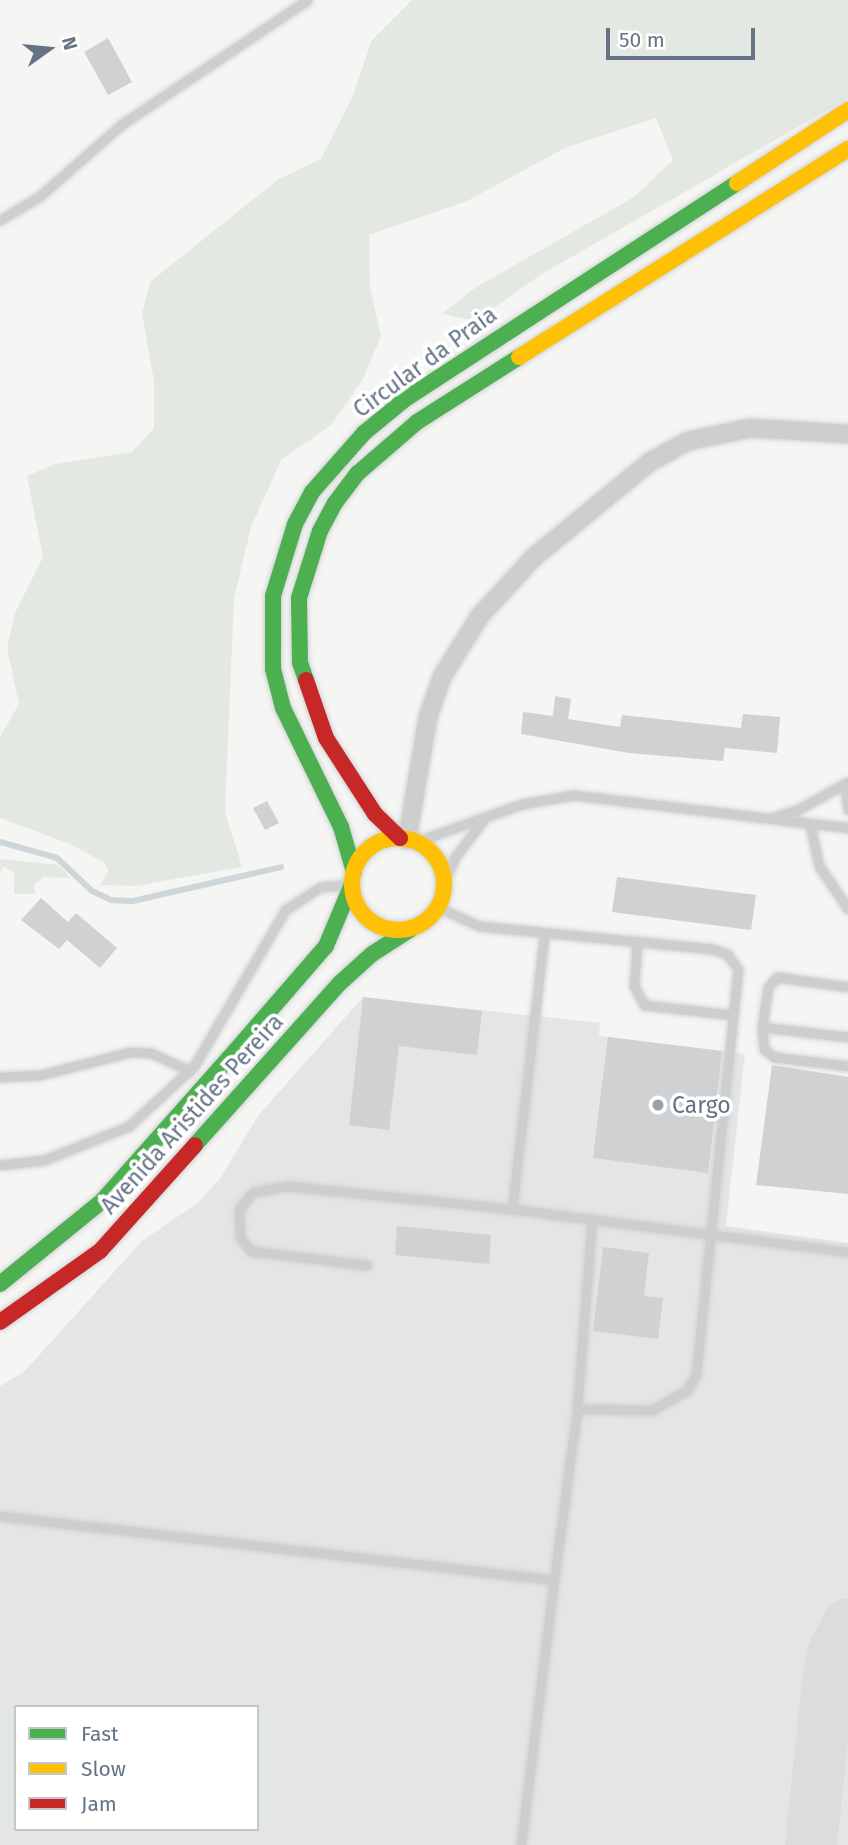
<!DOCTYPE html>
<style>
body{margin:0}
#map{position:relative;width:848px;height:1845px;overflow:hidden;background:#f5f5f4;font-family:"Fira Sans",sans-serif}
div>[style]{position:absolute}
.built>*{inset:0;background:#e4e5e5}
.green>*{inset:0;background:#e4e8e2}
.stream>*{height:6px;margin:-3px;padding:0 3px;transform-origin:3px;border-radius:3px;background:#ced6d9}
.taxiway>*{height:52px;margin:-26px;padding:0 26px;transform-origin:26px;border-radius:26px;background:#dcdcdc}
.building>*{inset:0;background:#d0d1d2}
.roads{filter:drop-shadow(0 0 2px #d1d3d3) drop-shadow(0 0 2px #d1d3d3)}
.lane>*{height:9px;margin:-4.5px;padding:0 4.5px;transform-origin:4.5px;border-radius:4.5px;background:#cdcecf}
.street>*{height:18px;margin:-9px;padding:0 9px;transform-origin:9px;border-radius:9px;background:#cdcecf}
.fast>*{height:16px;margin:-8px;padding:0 8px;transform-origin:8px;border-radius:8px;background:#4caf50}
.slow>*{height:16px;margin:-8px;padding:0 8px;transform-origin:8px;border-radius:8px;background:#ffc107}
.slow>.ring{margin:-8px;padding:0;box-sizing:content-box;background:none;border:16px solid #ffc107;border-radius:50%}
.jam>*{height:16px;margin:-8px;padding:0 8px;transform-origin:8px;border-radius:8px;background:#c62828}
.dots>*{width:19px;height:19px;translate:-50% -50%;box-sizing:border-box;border:4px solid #fff;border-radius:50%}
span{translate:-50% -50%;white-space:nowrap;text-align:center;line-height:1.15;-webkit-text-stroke:7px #fff;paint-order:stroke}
.street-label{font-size:23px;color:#647485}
.poi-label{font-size:23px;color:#647485}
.left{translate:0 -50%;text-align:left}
.legend{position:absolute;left:14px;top:1705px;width:245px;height:126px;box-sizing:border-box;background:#fff;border:2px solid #c1c7ce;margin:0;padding:9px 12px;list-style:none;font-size:21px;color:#647485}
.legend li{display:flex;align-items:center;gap:14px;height:35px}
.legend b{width:35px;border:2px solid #c1c7ce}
.north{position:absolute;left:14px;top:14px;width:70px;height:70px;-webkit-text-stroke:5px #fff;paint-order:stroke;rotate:75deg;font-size:19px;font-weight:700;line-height:28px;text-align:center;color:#647485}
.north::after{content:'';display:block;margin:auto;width:24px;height:32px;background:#647485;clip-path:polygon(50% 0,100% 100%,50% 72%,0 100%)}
.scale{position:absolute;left:606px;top:28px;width:149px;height:32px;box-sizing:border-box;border:4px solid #647485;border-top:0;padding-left:9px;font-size:21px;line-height:24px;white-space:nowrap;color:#647485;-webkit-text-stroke:5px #fff;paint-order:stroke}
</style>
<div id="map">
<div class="built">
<i style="clip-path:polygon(evenodd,363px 997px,600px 1023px,599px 1036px,745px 1054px,726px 1226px,848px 1243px,848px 1845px,0 1845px,0 1386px,24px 1372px,142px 1241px,199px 1202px,221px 1177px,258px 1116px,363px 997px,16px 1707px,257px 1707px,257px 1829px,16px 1829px,16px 1707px)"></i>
</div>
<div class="green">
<i style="clip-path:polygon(412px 0,848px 0,848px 98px,542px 274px,475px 321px,442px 314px,476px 287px,634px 197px,673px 160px,656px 118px,565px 148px,467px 201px,369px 235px,370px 287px,381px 336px,363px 379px,331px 425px,281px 460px,251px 527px,234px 598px,225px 812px,242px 867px,135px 886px,101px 885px,108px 871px,105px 863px,70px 844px,0 818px,0 737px,19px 704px,7px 648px,15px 613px,43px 557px,27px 476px,55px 464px,132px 452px,154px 428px,154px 381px,142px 314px,150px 282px,279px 179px,321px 159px,352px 98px,372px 40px)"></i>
<i style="clip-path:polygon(0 859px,59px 865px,70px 878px,44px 877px,34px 885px,35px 894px,14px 894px,14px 872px,3px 867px,0 873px)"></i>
</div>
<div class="stream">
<i style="left:0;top:842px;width:59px;rotate:15.7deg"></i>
<i style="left:57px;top:858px;width:48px;rotate:43.3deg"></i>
<i style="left:92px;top:891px;width:21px;rotate:25deg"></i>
<i style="left:111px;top:900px;width:22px;rotate:3deg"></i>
<i style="left:133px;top:901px;width:152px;rotate:-12.9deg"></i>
</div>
<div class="taxiway">
<i style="left:811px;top:1845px;width:166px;rotate:-84.1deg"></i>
<i style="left:828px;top:1680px;width:29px;rotate:-78deg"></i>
<i style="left:834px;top:1652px;width:31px;rotate:-63deg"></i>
</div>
<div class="building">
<i style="clip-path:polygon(108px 38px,132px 82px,108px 95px,84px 52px)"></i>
<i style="clip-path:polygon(555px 696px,571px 699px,568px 719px,620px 727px,622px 715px,741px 728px,743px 714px,780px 717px,777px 753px,725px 748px,723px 761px,629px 753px,521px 734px,523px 712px,553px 716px)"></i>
<i style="clip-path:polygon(267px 801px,279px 823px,265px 830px,253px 808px)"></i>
<i style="clip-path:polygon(617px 877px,756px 895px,751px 930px,612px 912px)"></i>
<i style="clip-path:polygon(41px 898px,68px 922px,76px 913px,117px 948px,100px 968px,67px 940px,59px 949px,21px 920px)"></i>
<i style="clip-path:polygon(363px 997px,482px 1011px,477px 1055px,399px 1046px,389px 1130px,349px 1125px)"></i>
<i style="clip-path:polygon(608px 1037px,722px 1051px,708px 1173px,593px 1158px)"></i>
<i style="clip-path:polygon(772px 1065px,848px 1077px,848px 1194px,756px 1185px)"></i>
<i style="clip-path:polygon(397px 1226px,491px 1235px,489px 1264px,395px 1255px)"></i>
<i style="clip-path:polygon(603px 1247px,649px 1253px,644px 1296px,663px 1298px,658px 1339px,593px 1331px)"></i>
</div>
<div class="roads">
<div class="lane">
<i style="left:0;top:220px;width:47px;rotate:-31deg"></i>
<i style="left:40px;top:196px;width:109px;rotate:-41.3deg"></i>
<i style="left:122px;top:124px;width:223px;rotate:-33.8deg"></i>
<i style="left:845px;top:785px;width:25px;rotate:83deg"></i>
<i style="left:771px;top:818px;width:27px;rotate:-17deg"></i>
<i style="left:797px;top:810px;width:58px;rotate:-28.8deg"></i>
<i style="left:810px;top:824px;width:43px;rotate:77.9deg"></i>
<i style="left:819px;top:866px;width:52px;rotate:56deg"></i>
<i style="left:415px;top:842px;width:114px;rotate:-19.6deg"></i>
<i style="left:522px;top:804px;width:52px;rotate:-10deg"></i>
<i style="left:573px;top:795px;width:277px;rotate:6.8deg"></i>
<i style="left:443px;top:885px;width:30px;rotate:-67deg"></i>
<i style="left:455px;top:857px;width:44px;rotate:-52.4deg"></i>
<i style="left:437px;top:907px;width:46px;rotate:24.3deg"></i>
<i style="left:479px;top:926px;width:235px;rotate:5.6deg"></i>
<i style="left:713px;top:949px;width:15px;rotate:20deg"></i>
<i style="left:727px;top:954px;width:19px;rotate:54deg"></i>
<i style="left:738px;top:969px;width:408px;rotate:95.9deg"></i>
<i style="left:696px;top:1375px;width:17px;rotate:121deg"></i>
<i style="left:687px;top:1390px;width:39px;rotate:150deg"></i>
<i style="left:653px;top:1410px;width:76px;rotate:-179.2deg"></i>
<i style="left:637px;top:943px;width:43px;rotate:94deg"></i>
<i style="left:634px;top:986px;width:21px;rotate:62deg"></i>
<i style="left:644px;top:1005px;width:90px;rotate:6.4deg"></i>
<i style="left:762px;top:1027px;width:40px;rotate:-81.5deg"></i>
<i style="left:768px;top:987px;width:13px;rotate:-48deg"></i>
<i style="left:777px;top:977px;width:72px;rotate:8deg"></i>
<i style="left:848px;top:1037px;width:87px;rotate:-173.4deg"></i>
<i style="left:762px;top:1027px;width:22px;rotate:85deg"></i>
<i style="left:764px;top:1049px;width:13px;rotate:39deg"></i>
<i style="left:774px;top:1057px;width:75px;rotate:6.9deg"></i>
<i style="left:0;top:1077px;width:40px;rotate:-2.9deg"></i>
<i style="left:40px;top:1075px;width:93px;rotate:-14.3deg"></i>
<i style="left:130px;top:1052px;width:21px;rotate:3deg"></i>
<i style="left:151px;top:1053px;width:43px;rotate:24.8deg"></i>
<i style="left:0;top:1165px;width:44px;rotate:-6.5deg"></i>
<i style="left:44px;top:1160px;width:92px;rotate:-21.8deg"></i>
<i style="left:129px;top:1126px;width:88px;rotate:-42.7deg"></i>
<i style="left:194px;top:1066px;width:181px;rotate:-59.7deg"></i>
<i style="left:285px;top:910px;width:42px;rotate:-33.3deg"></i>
<i style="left:320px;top:887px;width:23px;rotate:-5deg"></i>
<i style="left:512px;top:1209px;width:276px;rotate:-83.3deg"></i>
<i style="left:367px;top:1265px;width:117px;rotate:-173.1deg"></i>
<i style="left:251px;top:1251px;width:17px;rotate:-130deg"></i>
<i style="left:240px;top:1238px;width:29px;rotate:-92deg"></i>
<i style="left:239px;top:1209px;width:22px;rotate:-51deg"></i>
<i style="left:253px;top:1192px;width:36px;rotate:-10deg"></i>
<i style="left:288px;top:1186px;width:225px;rotate:5.9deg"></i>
<i style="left:512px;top:1209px;width:339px;rotate:7.3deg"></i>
<i style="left:0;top:1516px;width:558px;rotate:6.59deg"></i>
<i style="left:554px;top:1580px;width:267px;rotate:97.1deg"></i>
<i style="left:554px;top:1580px;width:173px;rotate:-82.3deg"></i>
<i style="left:577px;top:1409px;width:190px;rotate:-85.5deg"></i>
</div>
<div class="street">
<i style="left:407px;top:840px;width:125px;rotate:-80.3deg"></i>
<i style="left:428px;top:717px;width:42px;rotate:-70.7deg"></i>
<i style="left:442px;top:677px;width:70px;rotate:-58.3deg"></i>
<i style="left:479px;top:617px;width:80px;rotate:-47.5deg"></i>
<i style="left:533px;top:558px;width:151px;rotate:-39.4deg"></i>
<i style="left:650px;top:462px;width:43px;rotate:-28.9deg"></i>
<i style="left:688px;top:441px;width:63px;rotate:-11.8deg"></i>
<i style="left:750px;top:428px;width:98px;rotate:3.5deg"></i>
</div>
<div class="fast">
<i style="left:306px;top:680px;width:18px;rotate:-109deg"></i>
<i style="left:300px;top:663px;width:65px;rotate:-90.9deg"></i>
<i style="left:299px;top:598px;width:70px;rotate:-72.6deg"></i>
<i style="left:320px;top:531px;width:32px;rotate:-62deg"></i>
<i style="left:335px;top:503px;width:38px;rotate:-53deg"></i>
<i style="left:358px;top:473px;width:78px;rotate:-40.8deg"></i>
<i style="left:417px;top:422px;width:121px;rotate:-32.5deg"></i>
<i style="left:354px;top:872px;width:47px;rotate:-106.1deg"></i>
<i style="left:341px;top:827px;width:132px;rotate:-116deg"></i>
<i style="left:283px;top:708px;width:40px;rotate:-104.4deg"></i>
<i style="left:273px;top:669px;width:73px;rotate:-90deg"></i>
<i style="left:273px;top:596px;width:75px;rotate:-73deg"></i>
<i style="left:295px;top:524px;width:36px;rotate:-62deg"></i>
<i style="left:312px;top:492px;width:79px;rotate:-48.6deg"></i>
<i style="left:364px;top:433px;width:52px;rotate:-39.5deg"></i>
<i style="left:404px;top:400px;width:397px;rotate:-33.1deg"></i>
<i style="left:195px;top:1145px;width:217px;rotate:-48.2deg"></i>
<i style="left:340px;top:983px;width:43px;rotate:-42.2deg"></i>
<i style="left:372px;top:954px;width:46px;rotate:-32.7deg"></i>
<i style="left:0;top:1284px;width:132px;rotate:-39.1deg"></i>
<i style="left:102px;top:1201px;width:191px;rotate:-48.4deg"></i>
<i style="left:229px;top:1058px;width:148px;rotate:-49.1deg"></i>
<i style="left:326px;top:946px;width:67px;rotate:-67.2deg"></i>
</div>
<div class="slow">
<i style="left:737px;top:183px;width:133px;rotate:-33.3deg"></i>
<i style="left:519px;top:357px;width:389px;rotate:-32.3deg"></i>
<i class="ring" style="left:352px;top:838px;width:76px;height:76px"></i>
</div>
<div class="jam">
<i style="left:306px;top:680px;width:61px;rotate:71deg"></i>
<i style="left:326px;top:738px;width:90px;rotate:57.2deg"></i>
<i style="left:375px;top:814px;width:35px;rotate:44deg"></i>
<i style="left:0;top:1322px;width:123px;rotate:-35.4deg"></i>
<i style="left:100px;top:1251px;width:142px;rotate:-48.1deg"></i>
</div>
</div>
<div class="dots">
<i style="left:658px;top:1105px;background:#97a1ac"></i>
</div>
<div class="street-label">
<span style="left:425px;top:362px;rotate:-36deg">Circular da Praia</span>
<span style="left:192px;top:1114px;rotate:-48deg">Avenida Aristides Pereira</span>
</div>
<div class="poi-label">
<span class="left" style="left:672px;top:1105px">Cargo</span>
</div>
<ul class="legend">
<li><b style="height:9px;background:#4caf50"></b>Fast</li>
<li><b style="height:9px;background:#ffc107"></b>Slow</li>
<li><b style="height:9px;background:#c62828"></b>Jam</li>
</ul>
<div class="north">N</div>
<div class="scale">50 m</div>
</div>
